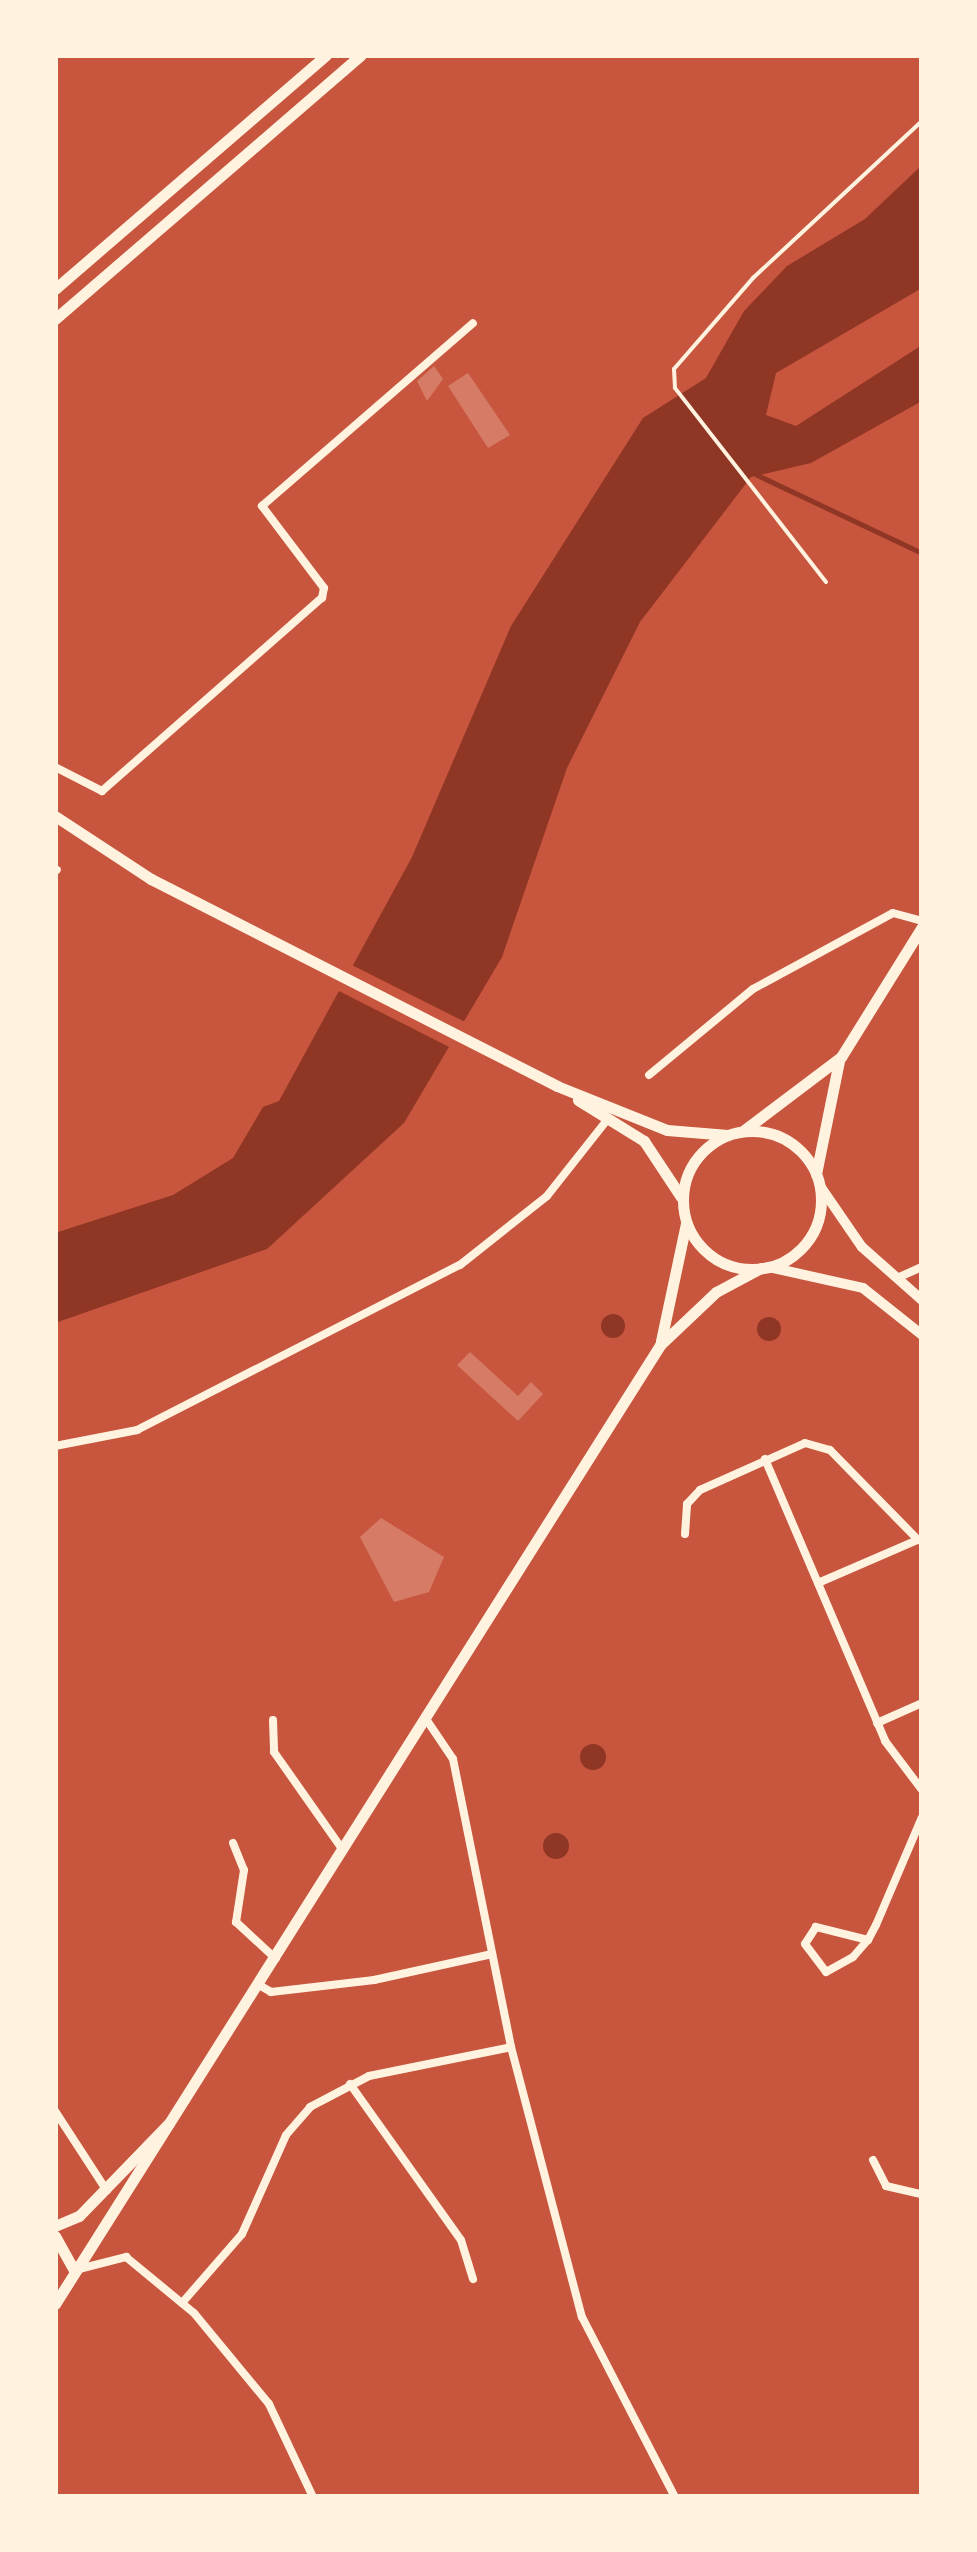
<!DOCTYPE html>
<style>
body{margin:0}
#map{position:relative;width:977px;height:2552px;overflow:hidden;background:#c8553d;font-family:"Space Grotesk",sans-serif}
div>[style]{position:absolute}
.water>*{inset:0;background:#8f3625}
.round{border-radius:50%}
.pier>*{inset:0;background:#c8553d}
.stream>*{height:5px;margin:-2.5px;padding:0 2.5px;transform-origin:2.5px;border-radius:2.5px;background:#8f3625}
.building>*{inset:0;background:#d67c66}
.path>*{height:4px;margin:-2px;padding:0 2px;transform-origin:2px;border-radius:2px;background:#fff3e0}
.minor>*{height:8px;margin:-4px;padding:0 4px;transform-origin:4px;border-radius:4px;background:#fff3e0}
.tertiary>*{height:10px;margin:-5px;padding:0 5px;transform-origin:5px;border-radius:5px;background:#fff3e0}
.secondary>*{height:11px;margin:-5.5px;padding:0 5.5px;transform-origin:5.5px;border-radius:5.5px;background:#fff3e0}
.secondary>.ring{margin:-5.5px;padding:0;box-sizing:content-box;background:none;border:11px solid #fff3e0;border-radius:50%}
span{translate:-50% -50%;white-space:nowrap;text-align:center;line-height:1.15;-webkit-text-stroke:9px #fff3e0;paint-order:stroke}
.frame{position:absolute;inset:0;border:58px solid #fff3e0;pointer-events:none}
</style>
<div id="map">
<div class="water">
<i style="clip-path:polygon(922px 165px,922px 288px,776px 373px,766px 415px,796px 426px,922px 345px,922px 401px,811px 463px,751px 477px,640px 622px,567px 768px,502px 957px,404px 1123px,267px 1249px,55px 1323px,55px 1233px,173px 1195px,233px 1158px,263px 1107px,279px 1101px,412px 857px,511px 626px,643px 418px,706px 378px,744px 311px,787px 266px,865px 219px)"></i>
<i class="round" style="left:601px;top:1314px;width:24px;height:24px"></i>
<i class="round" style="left:757px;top:1317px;width:24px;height:24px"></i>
<i class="round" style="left:580px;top:1744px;width:26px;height:26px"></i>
<i class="round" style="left:543px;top:1833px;width:26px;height:26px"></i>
</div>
<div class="pier">
<i style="clip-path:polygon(346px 962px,469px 1024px,455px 1050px,335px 989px)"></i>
</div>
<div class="stream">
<i style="left:757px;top:475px;width:183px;rotate:25.3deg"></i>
</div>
<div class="building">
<i style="clip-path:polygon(434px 366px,443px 379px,427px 401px,417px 381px)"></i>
<i style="clip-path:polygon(468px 373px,510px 435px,488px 448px,448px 386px)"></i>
<i style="clip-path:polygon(470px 1352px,518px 1396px,531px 1382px,543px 1394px,518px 1421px,457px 1365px)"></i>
<i style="clip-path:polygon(381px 1518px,444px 1557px,429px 1592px,394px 1602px,360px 1537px)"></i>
</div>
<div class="path">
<i style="left:826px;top:582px;width:246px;rotate:-127.9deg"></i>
<i style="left:675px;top:388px;width:19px;rotate:-93deg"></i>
<i style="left:674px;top:369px;width:121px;rotate:-49deg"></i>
<i style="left:753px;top:278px;width:231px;rotate:-42.9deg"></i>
</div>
<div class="minor">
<i style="left:55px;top:767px;width:53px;rotate:27.1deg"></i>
<i style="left:102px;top:791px;width:293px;rotate:-41.3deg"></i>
<i style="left:322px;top:598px;width:10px;rotate:-79deg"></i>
<i style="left:324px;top:588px;width:103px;rotate:-127.1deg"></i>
<i style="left:262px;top:506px;width:279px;rotate:-40.9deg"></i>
<i style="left:55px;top:869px;width:2px;rotate:27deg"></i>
<i style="left:649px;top:1075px;width:135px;rotate:-39.6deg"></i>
<i style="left:753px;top:989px;width:159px;rotate:-28.5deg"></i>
<i style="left:893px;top:913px;width:30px;rotate:15deg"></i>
<i style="left:897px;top:1278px;width:27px;rotate:-24deg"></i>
<i style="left:55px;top:1446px;width:84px;rotate:-11deg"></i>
<i style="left:137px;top:1430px;width:363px;rotate:-27.1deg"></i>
<i style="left:460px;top:1265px;width:111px;rotate:-38.4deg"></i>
<i style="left:547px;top:1196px;width:97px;rotate:-51.7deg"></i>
<i style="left:765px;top:1459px;width:306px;rotate:66.9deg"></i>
<i style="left:885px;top:1741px;width:61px;rotate:52.9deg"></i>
<i style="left:685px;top:1534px;width:30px;rotate:-86deg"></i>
<i style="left:687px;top:1504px;width:19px;rotate:-47deg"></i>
<i style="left:700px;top:1490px;width:115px;rotate:-24.1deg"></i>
<i style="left:805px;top:1443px;width:26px;rotate:16deg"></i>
<i style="left:830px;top:1450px;width:126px;rotate:45.6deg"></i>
<i style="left:818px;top:1583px;width:113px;rotate:-23.4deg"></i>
<i style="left:426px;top:1719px;width:48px;rotate:56deg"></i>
<i style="left:453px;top:1759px;width:294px;rotate:78.6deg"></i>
<i style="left:511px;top:2047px;width:279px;rotate:75.3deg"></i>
<i style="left:582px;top:2317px;width:203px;rotate:62.7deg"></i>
<i style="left:273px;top:1720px;width:32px;rotate:88deg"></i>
<i style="left:274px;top:1752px;width:120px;rotate:54.9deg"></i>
<i style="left:877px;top:1723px;width:49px;rotate:-24deg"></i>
<i style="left:233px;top:1843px;width:29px;rotate:68deg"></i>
<i style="left:244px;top:1870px;width:53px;rotate:98.7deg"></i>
<i style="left:236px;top:1922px;width:54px;rotate:42.8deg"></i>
<i style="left:868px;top:1940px;width:54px;rotate:-166deg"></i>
<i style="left:816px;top:1927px;width:20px;rotate:123deg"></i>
<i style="left:805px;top:1944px;width:35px;rotate:53deg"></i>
<i style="left:826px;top:1972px;width:31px;rotate:-29deg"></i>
<i style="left:853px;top:1957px;width:23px;rotate:-49deg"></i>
<i style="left:868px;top:1940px;width:17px;rotate:-62deg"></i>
<i style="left:876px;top:1925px;width:117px;rotate:-66.9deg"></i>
<i style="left:259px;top:1985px;width:14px;rotate:30deg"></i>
<i style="left:271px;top:1992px;width:104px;rotate:-6.6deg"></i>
<i style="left:374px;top:1980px;width:121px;rotate:-12.4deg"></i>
<i style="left:350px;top:2084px;width:191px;rotate:54.6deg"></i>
<i style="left:461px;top:2240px;width:41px;rotate:72.9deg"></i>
<i style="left:55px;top:2111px;width:95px;rotate:57deg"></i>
<i style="left:873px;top:2160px;width:29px;rotate:63deg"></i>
<i style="left:886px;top:2186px;width:37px;rotate:13deg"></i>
<i style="left:79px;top:2269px;width:49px;rotate:-14.3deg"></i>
<i style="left:126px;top:2257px;width:88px;rotate:39.5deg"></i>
<i style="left:194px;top:2313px;width:118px;rotate:50.5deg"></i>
<i style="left:269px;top:2404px;width:103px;rotate:64.7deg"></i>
<i style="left:182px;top:2303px;width:91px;rotate:-49deg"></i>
<i style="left:242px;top:2234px;width:108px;rotate:-66deg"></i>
<i style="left:286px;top:2135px;width:37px;rotate:-49deg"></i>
<i style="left:310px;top:2107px;width:67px;rotate:-27.7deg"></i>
<i style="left:369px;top:2076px;width:145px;rotate:-11.5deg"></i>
</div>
<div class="tertiary">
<i style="left:820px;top:1186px;width:74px;rotate:55.5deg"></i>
<i style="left:862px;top:1247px;width:80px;rotate:41.5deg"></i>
<i style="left:769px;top:1267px;width:96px;rotate:12.6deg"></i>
<i style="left:863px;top:1288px;width:75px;rotate:38.5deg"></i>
</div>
<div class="secondary">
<i style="left:55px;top:289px;width:358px;rotate:-40.8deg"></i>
<i style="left:55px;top:319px;width:404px;rotate:-40.8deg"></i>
<i style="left:55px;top:816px;width:115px;rotate:33.3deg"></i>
<i style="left:151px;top:879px;width:456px;rotate:27deg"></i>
<i style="left:557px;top:1086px;width:118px;rotate:21.8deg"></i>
<i style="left:667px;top:1130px;width:61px;rotate:4.7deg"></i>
<i style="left:578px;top:1100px;width:78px;rotate:31.8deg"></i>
<i style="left:644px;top:1141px;width:67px;rotate:56.5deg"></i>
<i style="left:743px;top:1131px;width:123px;rotate:-37.1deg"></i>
<i style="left:841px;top:1057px;width:153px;rotate:-58.1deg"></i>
<i class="ring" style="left:683px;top:1131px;width:127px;height:127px"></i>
<i style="left:816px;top:1174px;width:115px;rotate:-78.5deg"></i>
<i style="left:661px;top:1341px;width:121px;rotate:-78deg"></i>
<i style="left:55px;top:2226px;width:26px;rotate:-23deg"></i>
<i style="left:79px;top:2216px;width:129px;rotate:-45.9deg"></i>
<i style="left:55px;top:2236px;width:41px;rotate:60.9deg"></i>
<i style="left:55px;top:2304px;width:1134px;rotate:-57.75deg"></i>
<i style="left:660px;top:1345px;width:77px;rotate:-43.4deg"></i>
<i style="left:716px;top:1292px;width:51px;rotate:-28.1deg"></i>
</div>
<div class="frame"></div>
</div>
